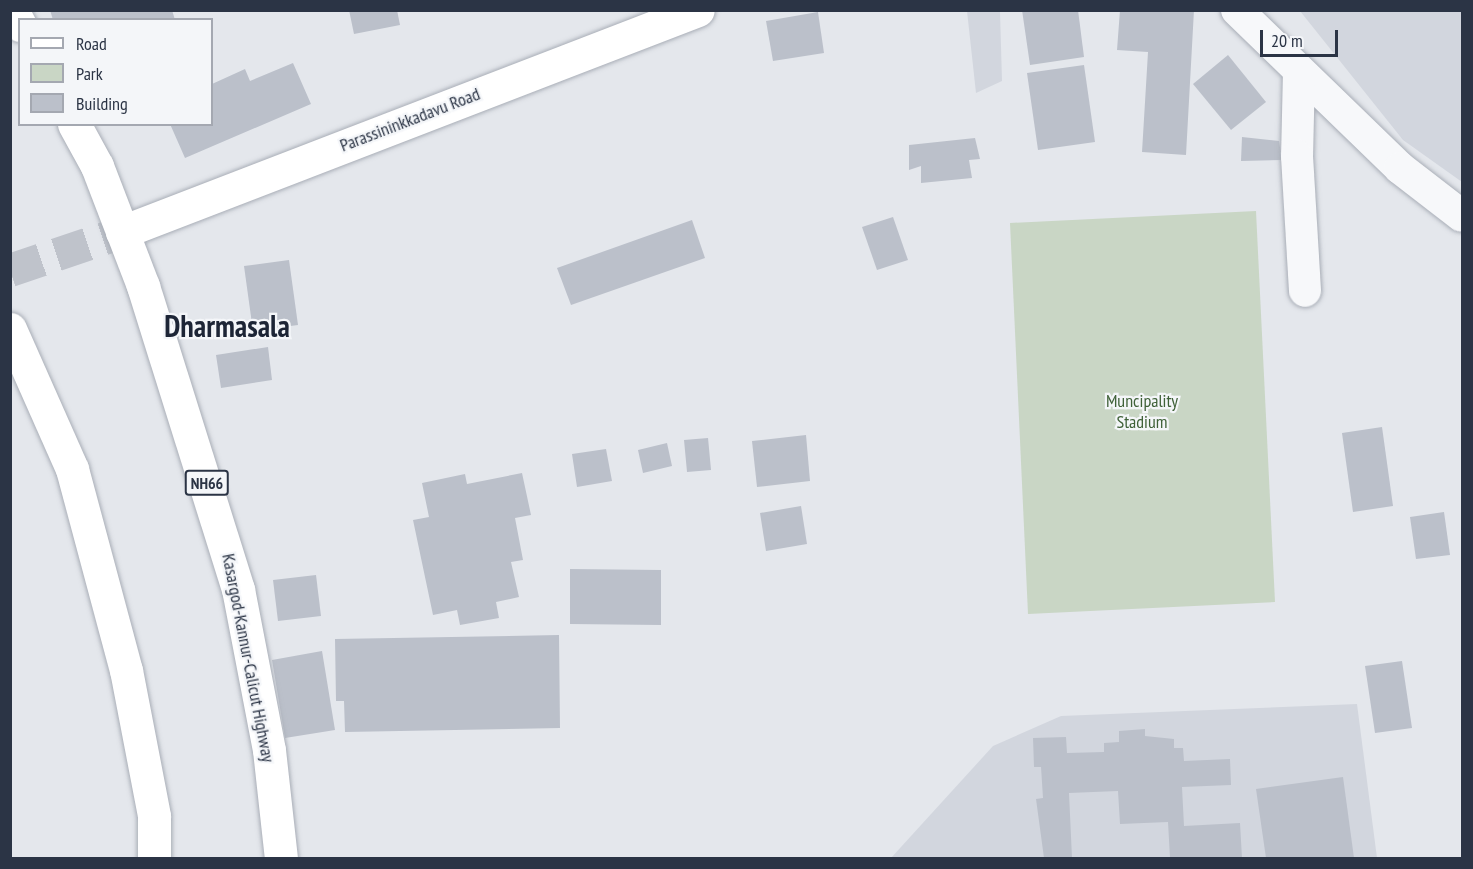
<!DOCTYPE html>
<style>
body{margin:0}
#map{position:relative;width:1473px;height:869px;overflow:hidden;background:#e4e7ec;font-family:"PT Sans Narrow",sans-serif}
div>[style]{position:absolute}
.built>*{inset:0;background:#d2d6de}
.green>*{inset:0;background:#c9d6c5}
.building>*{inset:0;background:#bbc0ca}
.highway-tunnel>*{height:33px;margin-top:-16.5px;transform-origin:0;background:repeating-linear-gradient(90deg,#bfc3cb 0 33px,transparent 0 49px)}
.roads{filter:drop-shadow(0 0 2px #a9aeb7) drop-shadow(0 0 2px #a9aeb7)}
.street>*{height:32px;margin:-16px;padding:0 16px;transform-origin:16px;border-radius:16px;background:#f7f8fa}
.secondary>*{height:33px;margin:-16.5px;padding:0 16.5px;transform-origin:16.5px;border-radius:16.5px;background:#fff}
.highway>*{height:33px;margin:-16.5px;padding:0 16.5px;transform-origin:16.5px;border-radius:16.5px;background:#fff}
span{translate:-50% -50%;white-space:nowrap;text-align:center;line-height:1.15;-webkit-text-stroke:4.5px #f4f6f9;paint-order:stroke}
.shield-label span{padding:2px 4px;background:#f4f6f9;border:2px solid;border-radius:4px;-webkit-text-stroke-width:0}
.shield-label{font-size:16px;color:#2b3445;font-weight:700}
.street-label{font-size:18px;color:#2b3445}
.park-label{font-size:18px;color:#3f6138}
.town-label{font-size:30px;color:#1d2536;font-weight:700}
.frame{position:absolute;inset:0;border:12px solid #2b3445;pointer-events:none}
.legend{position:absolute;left:18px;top:18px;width:195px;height:108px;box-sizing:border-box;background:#f4f6f9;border:2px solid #a4a8b1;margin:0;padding:8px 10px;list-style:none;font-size:18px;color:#2b3445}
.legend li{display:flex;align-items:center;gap:12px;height:30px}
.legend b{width:30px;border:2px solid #a4a8b1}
.scale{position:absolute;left:1260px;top:30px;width:78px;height:27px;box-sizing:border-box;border:3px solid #2b3445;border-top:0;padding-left:8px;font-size:18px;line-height:21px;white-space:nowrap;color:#2b3445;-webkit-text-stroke:4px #f4f6f9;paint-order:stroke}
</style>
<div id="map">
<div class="built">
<i style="clip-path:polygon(967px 11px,1000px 12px,1002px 81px,976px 93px)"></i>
<i style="clip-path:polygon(1300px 11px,1462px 11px,1462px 182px,1403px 140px)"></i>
<i style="clip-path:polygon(1357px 704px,1377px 858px,891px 858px,993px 746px,1061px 716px)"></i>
</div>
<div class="green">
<i style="clip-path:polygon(1256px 211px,1275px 602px,1028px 614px,1010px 223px)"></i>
</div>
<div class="building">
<i style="clip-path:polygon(50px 10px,172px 10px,175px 20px,53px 20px)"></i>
<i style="clip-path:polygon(349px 10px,397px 10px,400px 25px,354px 34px)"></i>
<i style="clip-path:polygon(1022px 10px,1078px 10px,1084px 57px,1030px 65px)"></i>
<i style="clip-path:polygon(1120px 10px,1194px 10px,1186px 155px,1142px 152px,1148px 52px,1117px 50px)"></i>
<i style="clip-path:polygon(818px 12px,824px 53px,773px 61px,766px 21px)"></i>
<i style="clip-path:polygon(1228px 55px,1266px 102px,1231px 130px,1193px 84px)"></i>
<i style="clip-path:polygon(293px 63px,311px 104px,185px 158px,170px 124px,212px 124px,212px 84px,245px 69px,250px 81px)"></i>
<i style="clip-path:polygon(1084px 65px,1095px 142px,1038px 150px,1027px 73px)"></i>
<i style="clip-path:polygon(1242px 137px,1279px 141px,1282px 160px,1241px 161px)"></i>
<i style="clip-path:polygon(975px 138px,980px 159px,969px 160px,972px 178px,921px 183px,921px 166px,909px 170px,909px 145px)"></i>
<i style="clip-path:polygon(893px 217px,908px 260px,877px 270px,862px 227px)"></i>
<i style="clip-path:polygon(692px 220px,705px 258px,571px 305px,557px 268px)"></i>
<i style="clip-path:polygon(289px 260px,298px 325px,253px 331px,244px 266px)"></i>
<i style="clip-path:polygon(268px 347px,272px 380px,221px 388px,216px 355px)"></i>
<i style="clip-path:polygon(1382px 427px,1393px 506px,1353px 512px,1342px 433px)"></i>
<i style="clip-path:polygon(806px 435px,810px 481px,757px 487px,752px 441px)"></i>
<i style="clip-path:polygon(708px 438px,711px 470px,687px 472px,684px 440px)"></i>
<i style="clip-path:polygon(667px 443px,672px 466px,643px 473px,638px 450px)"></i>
<i style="clip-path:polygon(606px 449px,612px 481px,577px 487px,572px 454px)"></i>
<i style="clip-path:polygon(522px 473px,531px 515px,515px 518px,523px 560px,511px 562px,519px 597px,496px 602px,499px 618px,460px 625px,457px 610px,433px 615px,413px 520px,429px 517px,422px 483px,465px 474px,467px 484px)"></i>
<i style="clip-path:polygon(801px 506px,807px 544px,766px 551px,760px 513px)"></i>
<i style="clip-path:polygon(1444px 512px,1450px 555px,1416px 559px,1410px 517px)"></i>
<i style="clip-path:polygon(570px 569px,661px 570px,661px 625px,570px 624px)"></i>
<i style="clip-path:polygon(316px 575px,321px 616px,278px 621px,273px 580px)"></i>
<i style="clip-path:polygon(559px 635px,560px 728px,345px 732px,344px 701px,336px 701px,335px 639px)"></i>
<i style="clip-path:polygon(322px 651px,335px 730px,285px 738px,272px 660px)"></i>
<i style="clip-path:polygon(1402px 661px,1412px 728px,1375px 733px,1365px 666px)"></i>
<i style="clip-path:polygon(1145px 729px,1145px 736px,1174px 739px,1174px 748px,1183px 748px,1184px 761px,1230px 759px,1231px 785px,1182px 787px,1184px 826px,1240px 823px,1242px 858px,1170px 858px,1168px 822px,1120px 824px,1118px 791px,1069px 793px,1072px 858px,1044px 858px,1036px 799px,1043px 798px,1041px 767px,1034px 767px,1033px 738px,1066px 737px,1067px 753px,1104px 752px,1104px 743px,1119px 742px,1119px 731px)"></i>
<i style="clip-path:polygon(1343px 777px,1354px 858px,1266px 858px,1256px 789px)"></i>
</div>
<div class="highway-tunnel">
<i style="left:10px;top:270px;width:118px;rotate:-18.7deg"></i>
</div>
<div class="roads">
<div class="street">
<i style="left:1237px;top:10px;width:227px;rotate:44.1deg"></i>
<i style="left:1400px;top:168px;width:78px;rotate:37.7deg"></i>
<i style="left:1299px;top:71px;width:85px;rotate:91.3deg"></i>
<i style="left:1297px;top:156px;width:135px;rotate:86.6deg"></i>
</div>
<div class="secondary">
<i style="left:122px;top:232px;width:617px;rotate:-21.08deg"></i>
</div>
<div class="highway">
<i style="left:12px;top:10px;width:17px;rotate:62deg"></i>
<i style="left:74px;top:124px;width:48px;rotate:61.3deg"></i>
<i style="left:97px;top:166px;width:129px;rotate:69deg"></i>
<i style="left:143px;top:286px;width:318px;rotate:72.6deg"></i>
<i style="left:238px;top:589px;width:164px;rotate:79.1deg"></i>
<i style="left:269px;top:750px;width:109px;rotate:83.7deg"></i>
<i style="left:10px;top:329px;width:153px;rotate:66.1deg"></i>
<i style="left:72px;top:469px;width:208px;rotate:75deg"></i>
<i style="left:126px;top:670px;width:149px;rotate:79.1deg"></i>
<i style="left:154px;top:816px;width:42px;rotate:90deg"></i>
</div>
</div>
<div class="shield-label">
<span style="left:207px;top:483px">NH66</span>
</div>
<div class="street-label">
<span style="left:410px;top:120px;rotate:-21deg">Parassininkkadavu Road</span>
<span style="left:248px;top:658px;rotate:79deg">Kasargod-Kannur-Calicut Highway</span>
</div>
<div class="park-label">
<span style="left:1142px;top:412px">Muncipality<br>Stadium</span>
</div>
<div class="town-label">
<span style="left:227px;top:326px">Dharmasala</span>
</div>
<div class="frame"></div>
<ul class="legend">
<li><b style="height:8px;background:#fff"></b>Road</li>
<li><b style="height:16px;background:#c9d6c5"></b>Park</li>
<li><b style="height:16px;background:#bbc0ca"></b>Building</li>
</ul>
<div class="scale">20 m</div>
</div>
